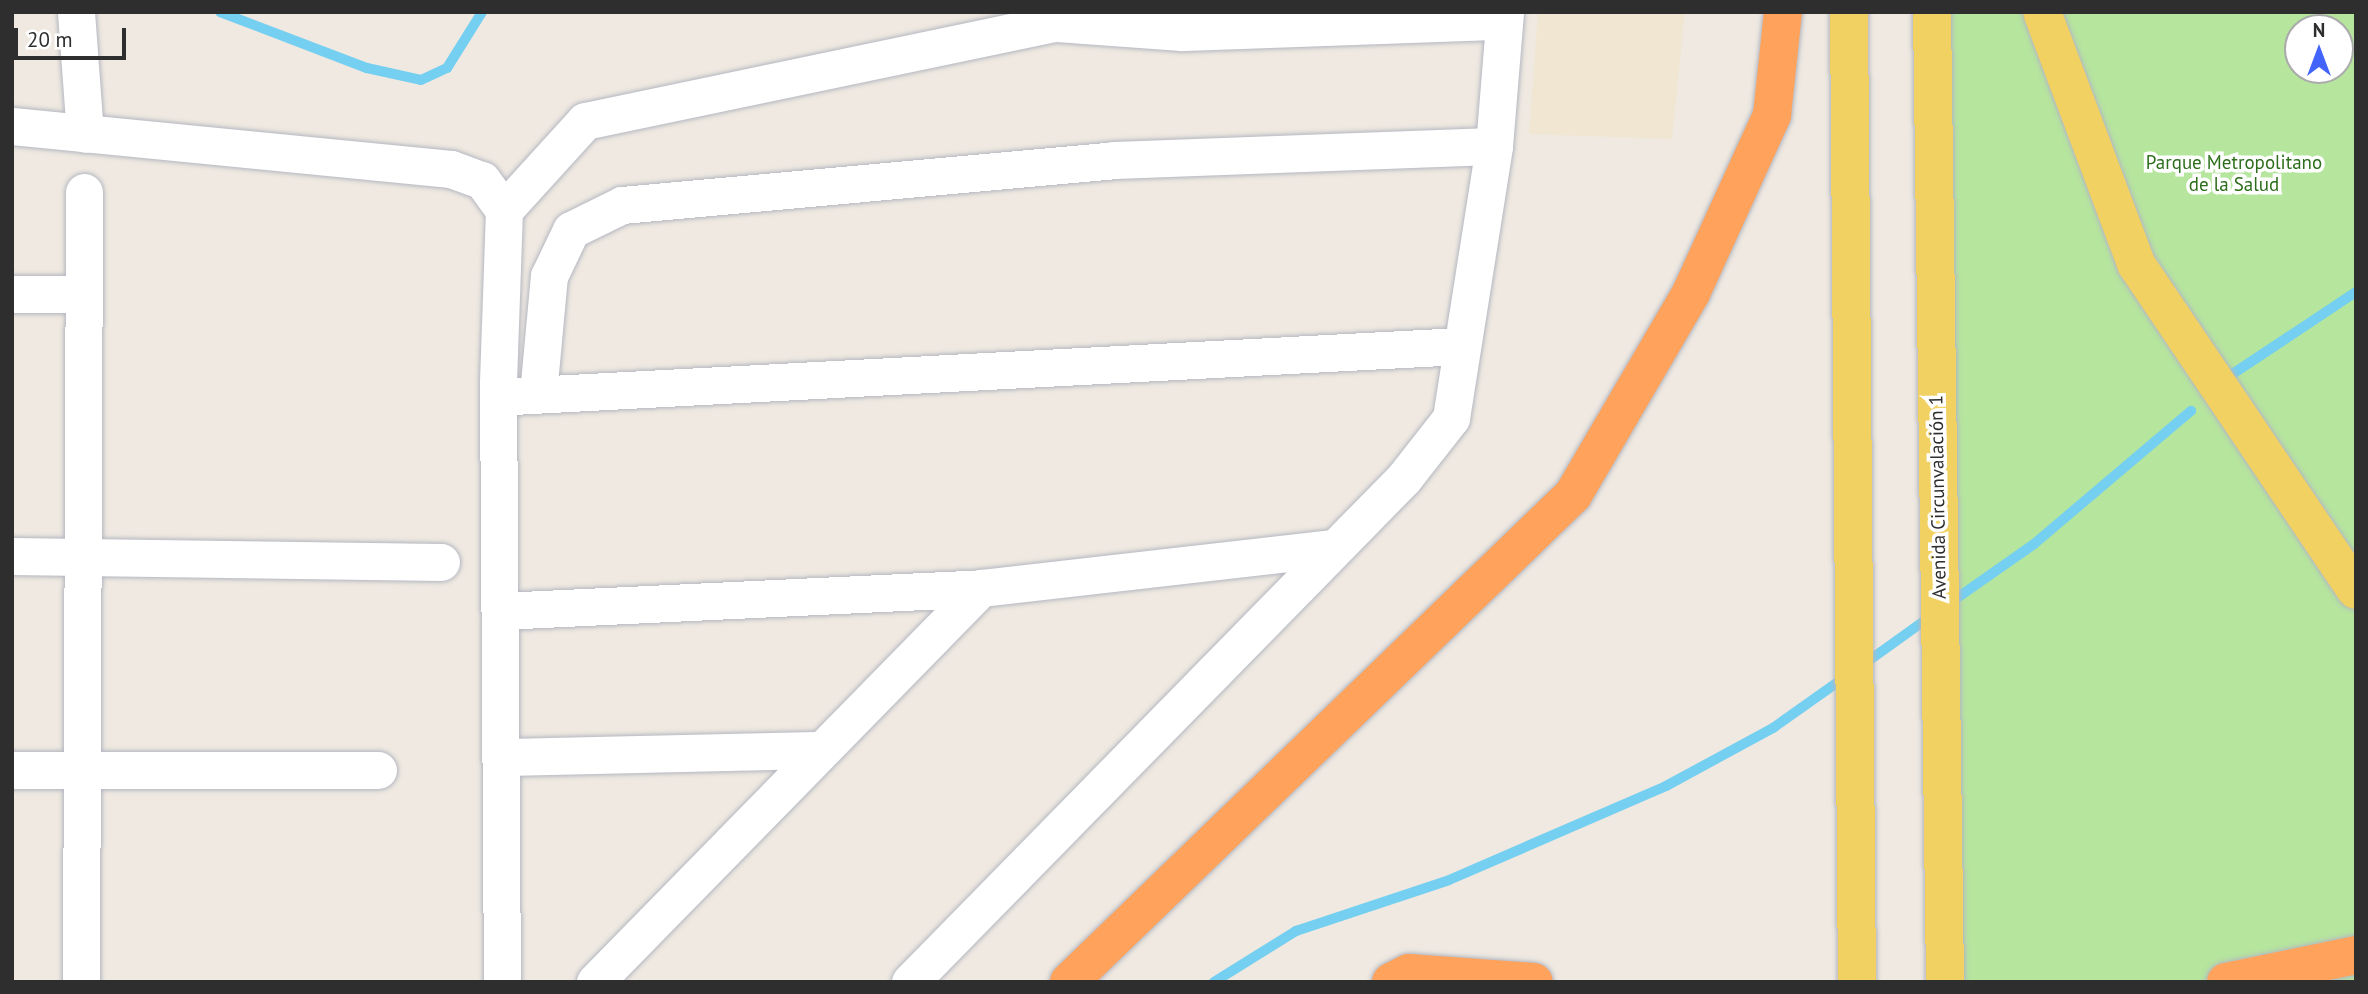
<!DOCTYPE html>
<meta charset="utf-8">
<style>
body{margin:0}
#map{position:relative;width:2368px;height:994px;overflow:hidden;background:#efe9e1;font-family:"PT Sans",sans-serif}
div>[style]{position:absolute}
.education>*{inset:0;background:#f0e6d1}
.green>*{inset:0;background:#b6e59e}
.stream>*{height:10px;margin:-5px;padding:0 5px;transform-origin:5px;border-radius:5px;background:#75cff0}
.roads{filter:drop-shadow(0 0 2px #b4b7c1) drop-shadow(0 0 2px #b4b7c1)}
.minor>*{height:37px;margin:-18.5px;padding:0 18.5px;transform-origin:18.5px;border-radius:18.5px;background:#fff}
.major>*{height:38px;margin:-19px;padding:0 19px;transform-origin:19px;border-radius:19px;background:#f2d163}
.highway>*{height:38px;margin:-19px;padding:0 19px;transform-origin:19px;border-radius:19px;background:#ffa35c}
span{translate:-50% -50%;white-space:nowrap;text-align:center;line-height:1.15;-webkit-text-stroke:7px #fff;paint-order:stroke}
.park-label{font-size:19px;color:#2c6e1b}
.street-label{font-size:19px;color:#2e2e2e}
.frame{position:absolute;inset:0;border:14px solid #2e2e2e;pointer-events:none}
.north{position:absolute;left:2284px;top:14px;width:70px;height:70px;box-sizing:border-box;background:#fff;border:2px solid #ababab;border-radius:50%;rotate:0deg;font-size:19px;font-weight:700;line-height:28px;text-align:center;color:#2e2e2e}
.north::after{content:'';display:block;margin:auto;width:24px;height:32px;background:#4264fb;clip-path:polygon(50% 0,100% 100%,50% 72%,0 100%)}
.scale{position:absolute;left:14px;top:28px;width:112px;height:32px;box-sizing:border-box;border:4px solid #2e2e2e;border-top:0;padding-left:9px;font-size:21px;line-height:24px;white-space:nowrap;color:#2e2e2e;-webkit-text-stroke:5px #fff;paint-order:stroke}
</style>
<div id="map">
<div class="education">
<i style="clip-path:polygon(1538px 12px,1685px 12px,1672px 139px,1529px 134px)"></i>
</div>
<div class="green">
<i style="clip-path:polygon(evenodd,1932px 12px,2356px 12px,2356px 982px,1945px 982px,1932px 12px,2298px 28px,2340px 28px,2340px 70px,2298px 70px,2298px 28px)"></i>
</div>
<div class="stream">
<i style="left:220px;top:12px;width:157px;rotate:20.9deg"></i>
<i style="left:367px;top:68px;width:55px;rotate:12.5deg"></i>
<i style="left:421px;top:80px;width:29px;rotate:-25deg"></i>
<i style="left:447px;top:68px;width:66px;rotate:-58deg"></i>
<i style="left:2234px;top:373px;width:146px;rotate:-33.6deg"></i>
<i style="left:1947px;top:605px;width:106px;rotate:-35deg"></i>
<i style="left:2034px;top:544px;width:206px;rotate:-40.3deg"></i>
<i style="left:1864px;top:664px;width:82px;rotate:-35.6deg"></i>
<i style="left:1214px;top:982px;width:97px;rotate:-31.9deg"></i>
<i style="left:1296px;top:931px;width:161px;rotate:-18.4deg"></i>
<i style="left:1449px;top:880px;width:236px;rotate:-23.4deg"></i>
<i style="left:1666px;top:786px;width:122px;rotate:-28.5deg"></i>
<i style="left:1773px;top:728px;width:88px;rotate:-35.3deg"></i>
</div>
<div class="roads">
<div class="minor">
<i style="left:76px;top:12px;width:122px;rotate:85.8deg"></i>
<i style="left:12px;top:126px;width:441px;rotate:5.6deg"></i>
<i style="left:451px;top:169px;width:33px;rotate:20deg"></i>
<i style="left:482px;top:180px;width:37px;rotate:54deg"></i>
<i style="left:504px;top:210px;width:174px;rotate:92deg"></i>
<i style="left:498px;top:384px;width:598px;rotate:89.62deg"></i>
<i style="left:504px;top:210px;width:120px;rotate:-47.7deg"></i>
<i style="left:585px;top:121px;width:481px;rotate:-11.8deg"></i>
<i style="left:1056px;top:23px;width:126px;rotate:4.1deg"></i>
<i style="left:1182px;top:32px;width:322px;rotate:-2deg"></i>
<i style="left:12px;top:294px;width:72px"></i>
<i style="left:538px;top:394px;width:119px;rotate:-84.7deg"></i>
<i style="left:549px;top:276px;width:51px;rotate:-64.4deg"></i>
<i style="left:571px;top:230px;width:57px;rotate:-26.1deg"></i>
<i style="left:622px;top:205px;width:493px;rotate:-5.2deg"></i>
<i style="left:1113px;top:160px;width:381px;rotate:-2.1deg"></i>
<i style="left:513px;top:396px;width:948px;rotate:-3.02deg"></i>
<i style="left:12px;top:556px;width:429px;rotate:0.8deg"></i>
<i style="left:500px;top:611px;width:482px;rotate:-2.7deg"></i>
<i style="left:981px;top:588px;width:354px;rotate:-6.5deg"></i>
<i style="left:503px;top:757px;width:316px;rotate:-1.3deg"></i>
<i style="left:12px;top:770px;width:366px"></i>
<i style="left:81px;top:982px;width:790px;rotate:-89.78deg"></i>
<i style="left:595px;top:982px;width:552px;rotate:-45.59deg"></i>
<i style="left:910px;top:982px;width:706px;rotate:-45.57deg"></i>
<i style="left:1404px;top:478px;width:76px;rotate:-51.9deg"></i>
<i style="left:1451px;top:418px;width:275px;rotate:-81deg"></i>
<i style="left:1494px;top:146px;width:134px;rotate:-85.3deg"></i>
</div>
<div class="major">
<i style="left:1849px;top:12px;width:970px;rotate:89.53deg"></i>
<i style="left:1932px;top:12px;width:970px;rotate:89.23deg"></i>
<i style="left:2042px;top:12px;width:269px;rotate:69.5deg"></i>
<i style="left:2136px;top:264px;width:393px;rotate:56deg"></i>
</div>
<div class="highway">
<i style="left:1069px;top:982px;width:701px;rotate:-44.02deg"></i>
<i style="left:1573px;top:495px;width:234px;rotate:-59.7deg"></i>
<i style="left:1691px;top:293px;width:196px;rotate:-65.5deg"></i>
<i style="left:1772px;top:115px;width:104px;rotate:-83.9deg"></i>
<i style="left:1391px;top:982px;width:20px;rotate:-27deg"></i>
<i style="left:1409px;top:973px;width:125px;rotate:4.1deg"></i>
<i style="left:2226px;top:982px;width:133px;rotate:-11.7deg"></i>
</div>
</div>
<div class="park-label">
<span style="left:2234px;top:174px">Parque Metropolitano<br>de la Salud</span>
</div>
<div class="street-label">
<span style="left:1938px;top:497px;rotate:-91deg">Avenida Circunvalación 1</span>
</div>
<div class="frame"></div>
<div class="north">N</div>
<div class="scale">20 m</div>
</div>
